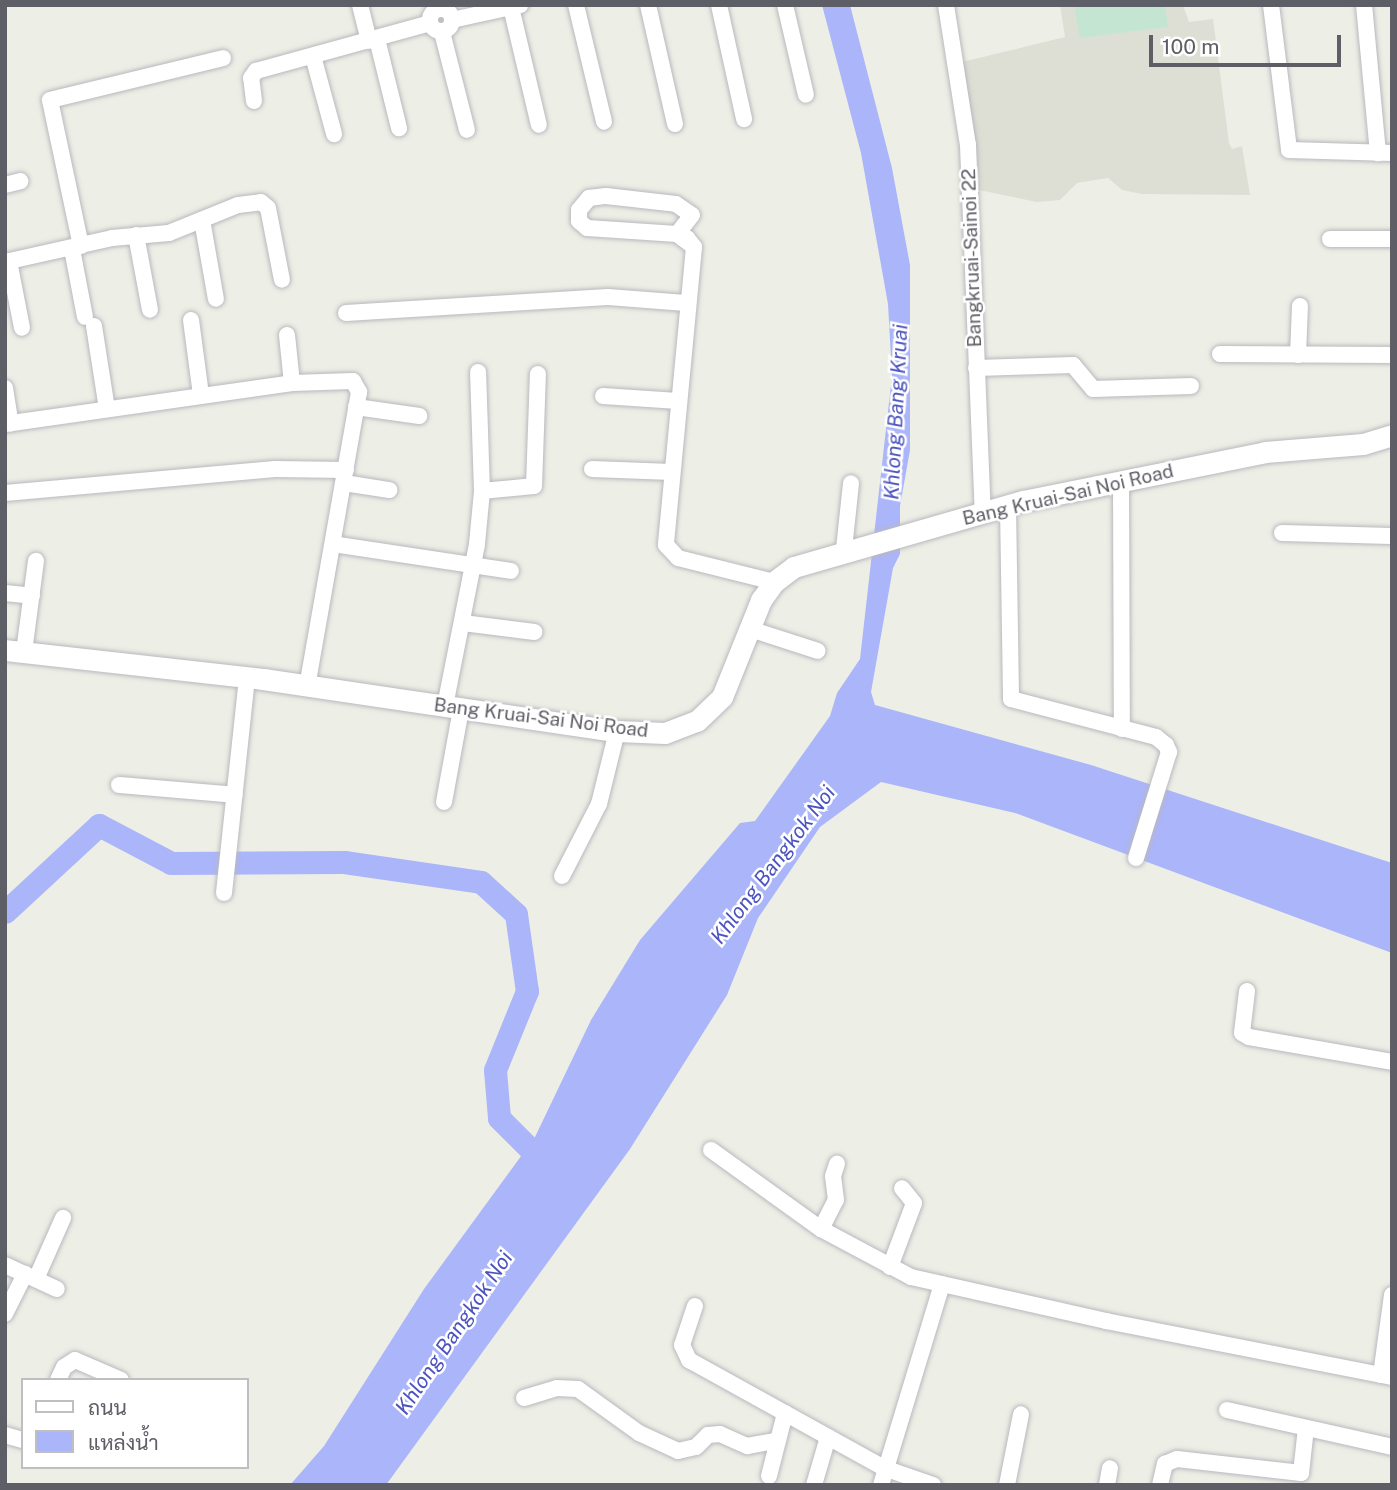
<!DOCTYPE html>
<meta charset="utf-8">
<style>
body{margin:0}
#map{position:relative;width:1397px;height:1490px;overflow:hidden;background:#edefe6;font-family:"Public Sans",Sarabun,sans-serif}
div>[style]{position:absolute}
.education>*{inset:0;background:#dddfd4}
.green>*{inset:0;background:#c4e5d2}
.water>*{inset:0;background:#abb5fa}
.river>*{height:23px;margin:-11.5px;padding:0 11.5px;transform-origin:11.5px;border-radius:11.5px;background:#abb5fa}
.roads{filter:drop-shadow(0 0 2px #b9b8bf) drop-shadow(0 0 2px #b9b8bf)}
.street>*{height:16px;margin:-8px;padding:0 8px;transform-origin:8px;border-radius:8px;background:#fff}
.street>.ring{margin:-8px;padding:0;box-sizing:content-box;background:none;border:16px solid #fff;border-radius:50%}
.secondary>*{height:21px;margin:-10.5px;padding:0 10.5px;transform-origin:10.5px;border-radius:10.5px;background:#fff}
span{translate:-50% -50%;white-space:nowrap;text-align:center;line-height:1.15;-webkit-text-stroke:5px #fff;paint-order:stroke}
.street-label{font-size:19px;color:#5e5e66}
.water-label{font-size:21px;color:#4d53be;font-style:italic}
.frame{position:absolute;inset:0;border:7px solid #5e5e66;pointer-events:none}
.legend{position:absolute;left:21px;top:1378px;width:228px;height:91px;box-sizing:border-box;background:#fff;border:2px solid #bfbfc2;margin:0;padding:9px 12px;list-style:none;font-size:21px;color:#5e5e66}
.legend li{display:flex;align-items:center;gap:14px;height:35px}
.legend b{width:35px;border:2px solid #bfbfc2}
.scale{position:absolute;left:1149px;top:35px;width:192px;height:32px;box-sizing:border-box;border:4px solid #5e5e66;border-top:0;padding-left:9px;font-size:21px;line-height:24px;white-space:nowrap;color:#5e5e66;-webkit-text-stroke:5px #fff;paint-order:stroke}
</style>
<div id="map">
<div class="education">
<i style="clip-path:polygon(1060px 5px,1183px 5px,1189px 22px,1213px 19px,1229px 143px,1232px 149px,1242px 146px,1250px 195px,1142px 194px,1122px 190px,1108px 178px,1077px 183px,1060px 200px,1037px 202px,979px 190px,962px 62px,1065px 37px)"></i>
</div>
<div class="green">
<i style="clip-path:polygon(1074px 5px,1165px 5px,1168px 27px,1080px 38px)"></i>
</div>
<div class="water">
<i style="clip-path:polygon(822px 5px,850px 5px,892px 168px,910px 265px,910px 450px,900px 506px,900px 554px,893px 568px,871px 692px,875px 705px,1091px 765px,1392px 863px,1392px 953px,1015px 813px,881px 782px,820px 827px,758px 918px,727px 995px,630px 1149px,386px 1485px,290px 1485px,324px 1446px,424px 1289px,535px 1137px,591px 1020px,640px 940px,740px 823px,755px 821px,830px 716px,837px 693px,860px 659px,892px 376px,888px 304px,861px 153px)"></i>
</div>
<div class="river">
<i style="left:5px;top:912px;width:128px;rotate:-42.8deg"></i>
<i style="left:99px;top:825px;width:81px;rotate:27.8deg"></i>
<i style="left:171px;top:863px;width:173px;rotate:-0.3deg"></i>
<i style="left:344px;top:862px;width:138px;rotate:8.3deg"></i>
<i style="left:481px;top:882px;width:47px;rotate:42.4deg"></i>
<i style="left:516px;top:914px;width:78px;rotate:81.9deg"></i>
<i style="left:527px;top:991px;width:85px;rotate:112.1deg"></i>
<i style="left:495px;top:1070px;width:48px;rotate:85.2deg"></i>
<i style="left:499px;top:1118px;width:71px;rotate:45deg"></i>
</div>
<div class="roads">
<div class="street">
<i style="left:360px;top:5px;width:37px;rotate:76deg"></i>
<i style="left:576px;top:5px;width:120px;rotate:76.5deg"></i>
<i style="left:648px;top:5px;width:122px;rotate:77.2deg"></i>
<i style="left:719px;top:5px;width:117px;rotate:77.6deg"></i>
<i style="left:785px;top:5px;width:92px;rotate:76.9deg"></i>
<i style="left:946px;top:5px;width:142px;rotate:81.1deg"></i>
<i style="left:968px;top:145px;width:367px;rotate:87.7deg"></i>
<i style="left:1271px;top:5px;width:146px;rotate:82.9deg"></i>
<i style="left:1289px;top:150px;width:103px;rotate:1.7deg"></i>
<i style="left:1364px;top:5px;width:149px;rotate:84.6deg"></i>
<i style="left:511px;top:7px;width:121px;rotate:76.7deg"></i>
<i class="ring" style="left:430px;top:9px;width:6px;height:6px"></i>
<i style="left:452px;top:20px;width:70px;rotate:-12.4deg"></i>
<i style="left:442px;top:32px;width:101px;rotate:75.7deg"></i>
<i style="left:377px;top:39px;width:92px;rotate:76.1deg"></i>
<i style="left:313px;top:56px;width:81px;rotate:74.9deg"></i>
<i style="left:254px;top:101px;width:23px;rotate:-97deg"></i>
<i style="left:251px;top:78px;width:9px;rotate:-54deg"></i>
<i style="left:256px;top:71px;width:180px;rotate:-15.4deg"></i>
<i style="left:5px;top:185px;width:16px;rotate:-14deg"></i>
<i style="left:202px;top:220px;width:80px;rotate:80deg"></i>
<i style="left:136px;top:235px;width:76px;rotate:79.4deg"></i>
<i style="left:1330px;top:239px;width:62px"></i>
<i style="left:81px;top:246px;width:149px;rotate:-102deg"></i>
<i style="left:50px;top:100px;width:178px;rotate:-13.6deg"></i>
<i style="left:694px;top:247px;width:11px;rotate:-128deg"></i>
<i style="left:687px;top:238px;width:11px;rotate:-158deg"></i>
<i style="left:677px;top:234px;width:90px;rotate:-176.2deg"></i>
<i style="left:587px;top:228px;width:11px;rotate:-139deg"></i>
<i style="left:579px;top:221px;width:11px;rotate:-90deg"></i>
<i style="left:579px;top:210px;width:16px;rotate:-50deg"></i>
<i style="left:589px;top:198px;width:17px;rotate:-7deg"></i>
<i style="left:606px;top:196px;width:70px;rotate:6.5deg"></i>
<i style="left:676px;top:204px;width:19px;rotate:35deg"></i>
<i style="left:692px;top:215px;width:24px;rotate:128deg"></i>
<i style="left:677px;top:234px;width:21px;rotate:37deg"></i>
<i style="left:694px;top:247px;width:299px;rotate:95.4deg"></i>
<i style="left:666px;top:545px;width:18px;rotate:47deg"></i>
<i style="left:678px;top:558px;width:99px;rotate:14deg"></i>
<i style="left:72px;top:249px;width:69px;rotate:79.2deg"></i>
<i style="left:9px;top:261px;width:68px;rotate:79deg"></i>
<i style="left:5px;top:262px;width:110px;rotate:-12.6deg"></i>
<i style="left:112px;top:238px;width:57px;rotate:-5deg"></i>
<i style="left:169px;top:233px;width:74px;rotate:-22.1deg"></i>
<i style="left:238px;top:205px;width:23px;rotate:-7deg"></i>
<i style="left:261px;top:202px;width:9px;rotate:41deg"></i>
<i style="left:268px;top:208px;width:73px;rotate:79deg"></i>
<i style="left:346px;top:313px;width:262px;rotate:-3.5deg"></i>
<i style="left:608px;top:297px;width:78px;rotate:4.4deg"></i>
<i style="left:191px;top:320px;width:76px;rotate:82.4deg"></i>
<i style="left:94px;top:326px;width:84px;rotate:81.1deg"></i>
<i style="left:287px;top:335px;width:48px;rotate:84.1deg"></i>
<i style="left:1220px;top:354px;width:172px;rotate:0.3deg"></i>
<i style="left:1298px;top:355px;width:49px;rotate:-87.7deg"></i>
<i style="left:976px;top:368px;width:97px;rotate:-1.8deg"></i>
<i style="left:1073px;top:365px;width:31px;rotate:50deg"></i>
<i style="left:1093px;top:389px;width:98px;rotate:-1.8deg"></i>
<i style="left:5px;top:388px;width:36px;rotate:81deg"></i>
<i style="left:603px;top:396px;width:75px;rotate:3.8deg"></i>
<i style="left:356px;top:407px;width:64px;rotate:8.1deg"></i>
<i style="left:5px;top:424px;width:290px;rotate:-8.1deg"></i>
<i style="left:292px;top:383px;width:61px;rotate:-1.9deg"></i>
<i style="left:353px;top:381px;width:13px;rotate:61deg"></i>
<i style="left:359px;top:392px;width:299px;rotate:100deg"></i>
<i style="left:592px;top:469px;width:80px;rotate:2.1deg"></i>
<i style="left:1121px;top:481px;width:248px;rotate:89.8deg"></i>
<i style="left:344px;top:483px;width:46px;rotate:8.8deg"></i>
<i style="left:482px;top:491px;width:52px;rotate:-5.5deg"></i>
<i style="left:534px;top:486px;width:112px;rotate:-88deg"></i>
<i style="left:5px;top:493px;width:271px;rotate:-5.1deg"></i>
<i style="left:275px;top:469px;width:71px;rotate:0.8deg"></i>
<i style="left:1008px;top:506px;width:193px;rotate:89.1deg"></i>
<i style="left:1011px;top:699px;width:150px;rotate:14.7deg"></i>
<i style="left:1156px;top:737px;width:13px;rotate:39deg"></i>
<i style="left:1166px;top:745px;width:8px;rotate:67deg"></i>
<i style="left:1169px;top:752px;width:111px;rotate:107.3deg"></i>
<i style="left:1282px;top:533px;width:110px;rotate:1.6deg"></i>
<i style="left:333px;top:544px;width:180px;rotate:8.6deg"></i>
<i style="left:844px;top:549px;width:66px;rotate:-83.9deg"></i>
<i style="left:5px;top:593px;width:27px;rotate:6deg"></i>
<i style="left:463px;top:623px;width:72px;rotate:7.2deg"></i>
<i style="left:750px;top:629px;width:71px;rotate:17.9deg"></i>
<i style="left:24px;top:652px;width:92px;rotate:-82.5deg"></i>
<i style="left:445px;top:706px;width:165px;rotate:-78.8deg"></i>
<i style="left:477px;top:544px;width:53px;rotate:-84.6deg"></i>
<i style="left:482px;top:491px;width:119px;rotate:-91.9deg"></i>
<i style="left:119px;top:785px;width:116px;rotate:4.9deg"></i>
<i style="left:444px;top:802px;width:95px;rotate:-79.6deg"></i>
<i style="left:562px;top:876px;width:81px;rotate:-62.8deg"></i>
<i style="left:599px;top:804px;width:75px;rotate:-76.1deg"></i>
<i style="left:224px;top:893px;width:216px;rotate:-83.9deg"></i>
<i style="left:1247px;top:991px;width:42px;rotate:96.8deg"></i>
<i style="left:1242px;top:1033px;width:8px;rotate:30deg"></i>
<i style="left:1249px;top:1037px;width:145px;rotate:9.9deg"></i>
<i style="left:711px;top:1150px;width:135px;rotate:35.7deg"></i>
<i style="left:821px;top:1229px;width:102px;rotate:28.1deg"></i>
<i style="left:911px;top:1277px;width:200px;rotate:12.7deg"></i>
<i style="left:1106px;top:1321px;width:291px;rotate:11.1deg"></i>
<i style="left:821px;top:1229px;width:33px;rotate:-63deg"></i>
<i style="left:836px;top:1200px;width:24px;rotate:-97deg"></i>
<i style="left:833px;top:1176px;width:13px;rotate:-72deg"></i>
<i style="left:5px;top:1265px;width:57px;rotate:24.8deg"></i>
<i style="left:890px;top:1267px;width:68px;rotate:-69.4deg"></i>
<i style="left:914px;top:1203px;width:19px;rotate:-129deg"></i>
<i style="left:36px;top:1279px;width:67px;rotate:-66.1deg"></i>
<i style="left:695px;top:1306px;width:41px;rotate:108.4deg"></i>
<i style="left:682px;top:1345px;width:17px;rotate:65deg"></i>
<i style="left:689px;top:1360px;width:223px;rotate:29deg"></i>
<i style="left:884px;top:1468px;width:52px;rotate:19.1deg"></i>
<i style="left:5px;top:1314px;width:45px;rotate:-63.4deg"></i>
<i style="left:1381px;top:1375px;width:81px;rotate:-82.2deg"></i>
<i style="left:58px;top:1380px;width:14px;rotate:-65deg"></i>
<i style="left:64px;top:1367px;width:13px;rotate:-32deg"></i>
<i style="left:75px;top:1360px;width:50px;rotate:23.5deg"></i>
<i style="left:524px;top:1398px;width:34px;rotate:-17deg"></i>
<i style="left:557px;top:1388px;width:21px;rotate:3deg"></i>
<i style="left:578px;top:1389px;width:75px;rotate:35.8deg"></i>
<i style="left:639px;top:1433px;width:43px;rotate:24.8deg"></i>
<i style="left:678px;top:1451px;width:18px;rotate:-13deg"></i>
<i style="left:696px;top:1447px;width:17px;rotate:-45deg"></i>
<i style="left:708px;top:1435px;width:12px;rotate:-5deg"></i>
<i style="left:720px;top:1434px;width:30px;rotate:24deg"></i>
<i style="left:747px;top:1446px;width:29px;rotate:-10deg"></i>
<i style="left:1227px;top:1410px;width:169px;rotate:12.6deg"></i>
<i style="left:5px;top:1435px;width:19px;rotate:16deg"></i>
<i style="left:769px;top:1476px;width:65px;rotate:-75.7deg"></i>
<i style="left:814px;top:1485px;width:50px;rotate:-73.7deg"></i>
<i style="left:881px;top:1485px;width:210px;rotate:-73.1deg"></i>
<i style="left:1007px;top:1485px;width:72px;rotate:-78.8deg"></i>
<i style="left:1107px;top:1485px;width:17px;rotate:-80deg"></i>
<i style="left:1160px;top:1485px;width:22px;rotate:-77deg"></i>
<i style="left:1165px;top:1464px;width:13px;rotate:-23deg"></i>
<i style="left:1177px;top:1459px;width:125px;rotate:6.4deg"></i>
<i style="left:1301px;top:1473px;width:45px;rotate:-83.7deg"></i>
</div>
<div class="secondary">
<i style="left:5px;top:650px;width:260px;rotate:6.4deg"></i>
<i style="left:263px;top:679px;width:358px;rotate:8.4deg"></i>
<i style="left:617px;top:731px;width:48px;rotate:2.4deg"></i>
<i style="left:665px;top:733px;width:34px;rotate:-21deg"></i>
<i style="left:697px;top:721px;width:35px;rotate:-44deg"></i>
<i style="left:722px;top:697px;width:105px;rotate:-68.1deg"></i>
<i style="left:761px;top:600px;width:22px;rotate:-54deg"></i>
<i style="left:774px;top:582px;width:25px;rotate:-37deg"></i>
<i style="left:794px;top:567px;width:238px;rotate:-16.1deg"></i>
<i style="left:1023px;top:501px;width:247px;rotate:-11.4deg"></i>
<i style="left:1265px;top:452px;width:98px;rotate:-4.7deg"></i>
<i style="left:1363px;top:444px;width:30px;rotate:-17deg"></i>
</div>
</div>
<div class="street-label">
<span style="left:972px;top:258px;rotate:-92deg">Bangkruai-Sainoi 22</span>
<span style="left:1068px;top:495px;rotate:-13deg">Bang Kruai-Sai Noi Road</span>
<span style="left:541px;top:718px;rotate:7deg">Bang Kruai-Sai Noi Road</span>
</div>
<div class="water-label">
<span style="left:896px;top:412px;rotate:-87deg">Khlong Bang Kruai</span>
<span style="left:773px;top:865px;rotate:-53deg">Khlong Bangkok Noi</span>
<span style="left:454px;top:1333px;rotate:-56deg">Khlong Bangkok Noi</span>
</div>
<div class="frame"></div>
<ul class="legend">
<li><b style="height:9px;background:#fff"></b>ถนน</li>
<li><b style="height:19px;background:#abb5fa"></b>แหล่งน้ำ</li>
</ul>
<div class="scale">100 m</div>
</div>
